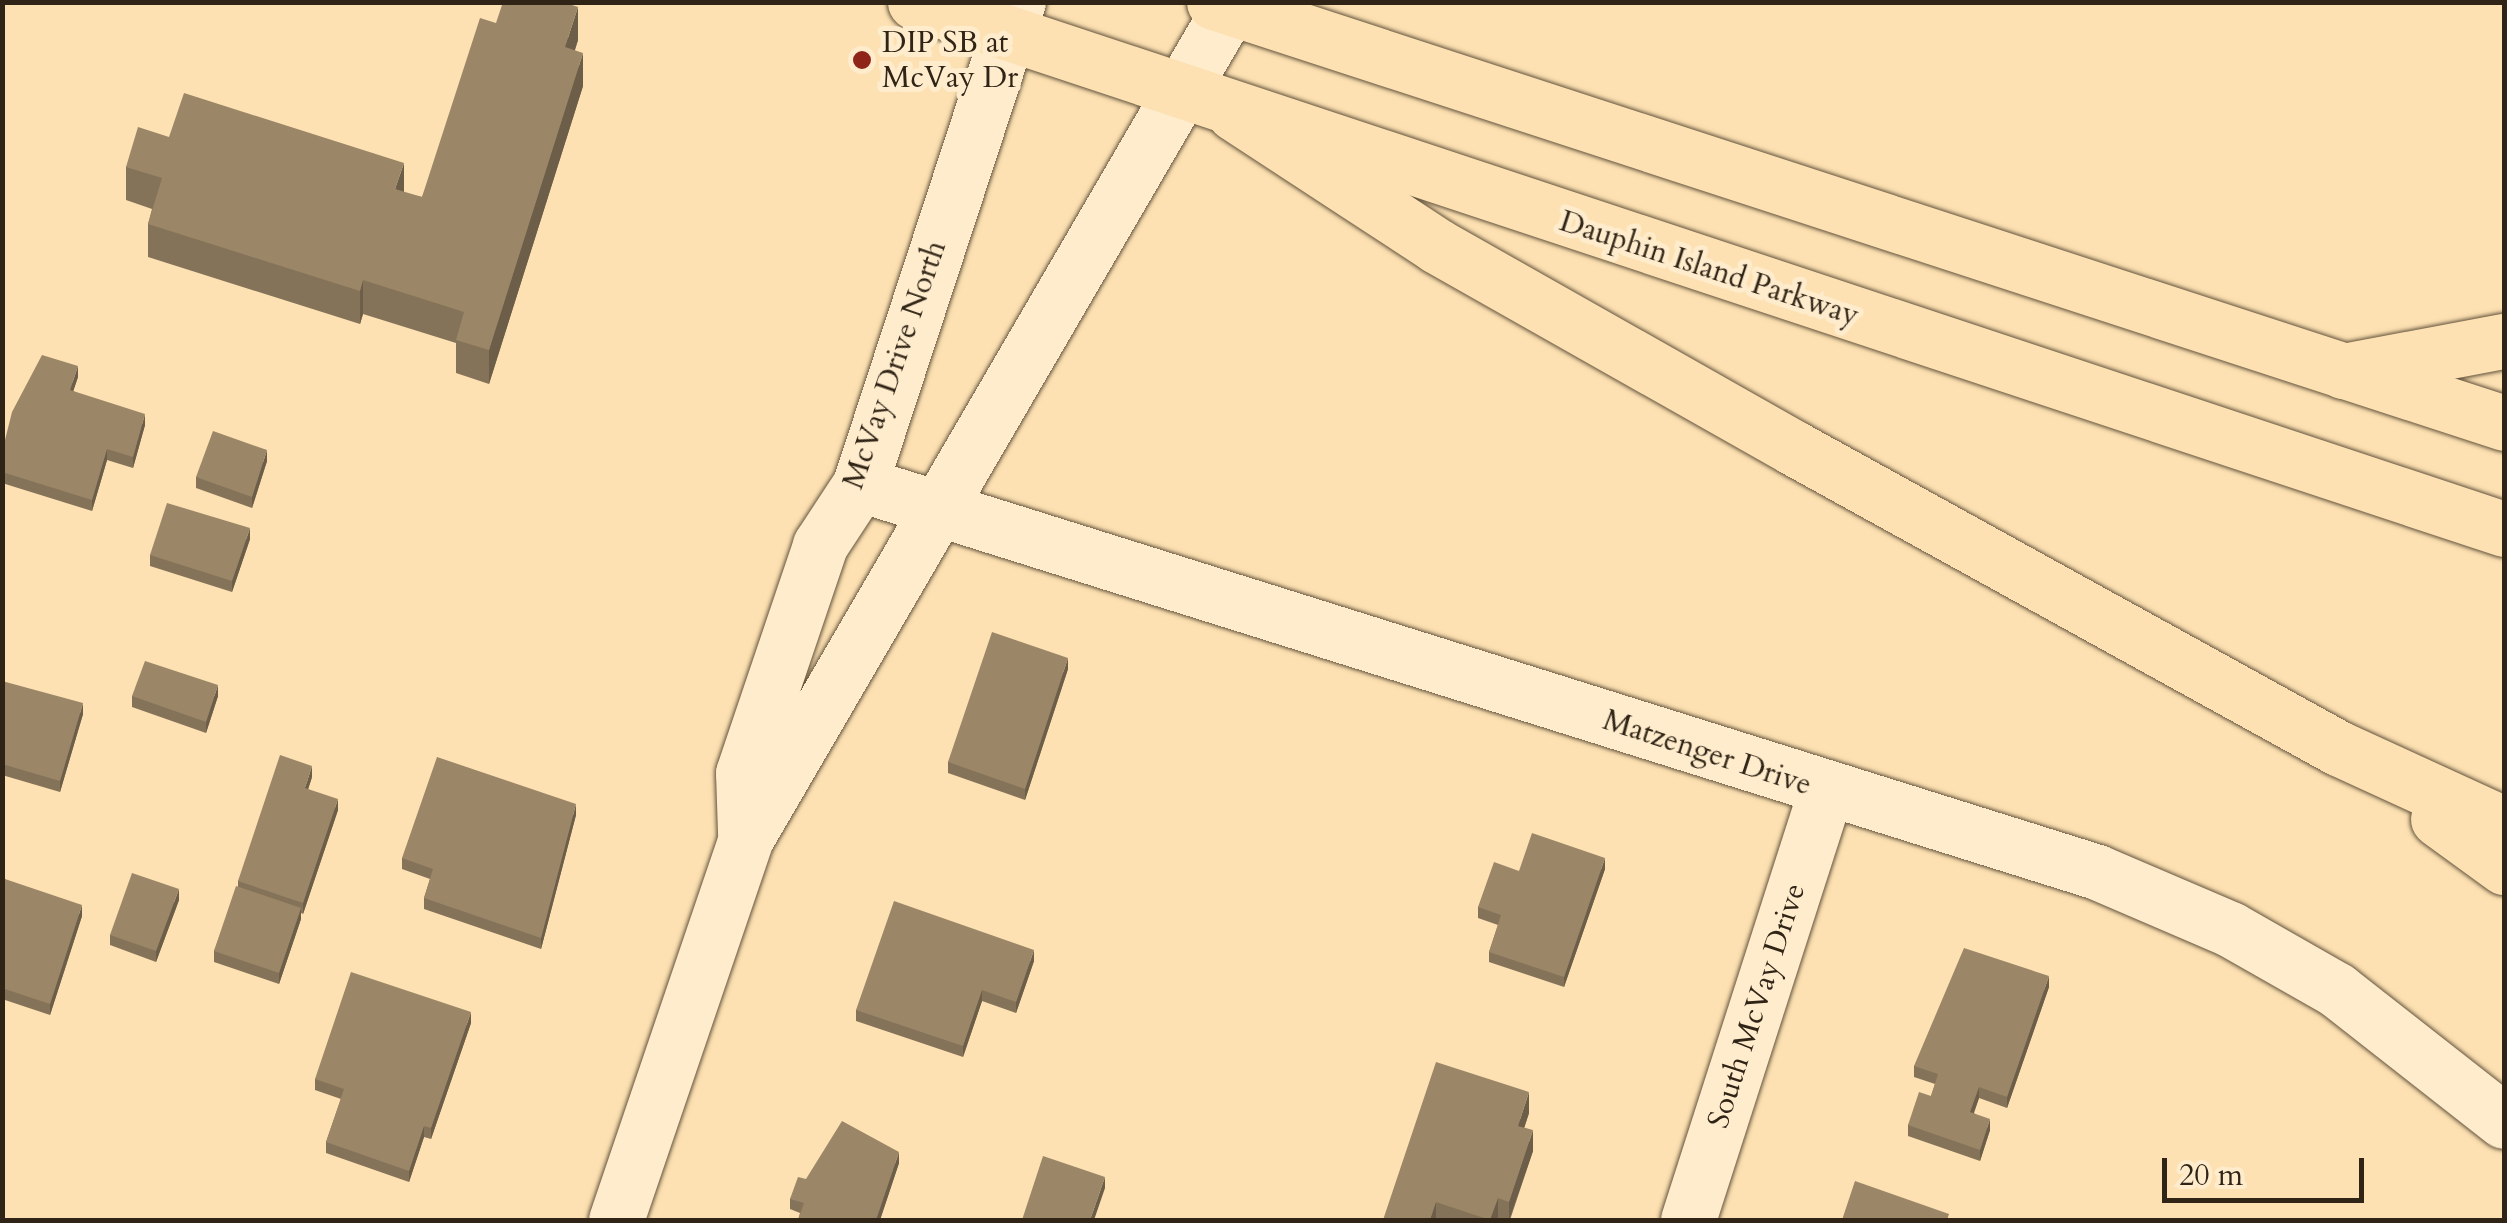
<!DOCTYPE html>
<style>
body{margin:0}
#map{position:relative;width:2507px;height:1223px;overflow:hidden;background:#fde1b2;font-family:Cardo,serif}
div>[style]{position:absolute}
.roads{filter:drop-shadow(0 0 2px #63533d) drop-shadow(0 0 2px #63533d)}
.minor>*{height:55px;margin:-27.5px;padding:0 27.5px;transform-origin:27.5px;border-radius:27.5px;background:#feeccd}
.major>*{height:55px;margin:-27.5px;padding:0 27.5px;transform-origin:27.5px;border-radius:27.5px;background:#fde1b2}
.highway>*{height:55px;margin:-27.5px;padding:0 27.5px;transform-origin:27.5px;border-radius:27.5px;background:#fde1b2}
.wall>*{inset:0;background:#857359}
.shaded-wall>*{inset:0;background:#6c5e48}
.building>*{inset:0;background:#9b8667}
.dots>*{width:28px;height:28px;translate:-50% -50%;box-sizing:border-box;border:5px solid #feeccd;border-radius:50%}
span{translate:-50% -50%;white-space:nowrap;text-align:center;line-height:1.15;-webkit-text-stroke:10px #feeccd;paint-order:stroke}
.poi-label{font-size:30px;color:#302416}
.left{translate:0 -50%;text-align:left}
.street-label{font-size:30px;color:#302416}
.frame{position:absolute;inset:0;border:5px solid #302416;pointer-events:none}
.scale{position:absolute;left:2162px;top:1158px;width:202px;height:45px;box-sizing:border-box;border:5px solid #302416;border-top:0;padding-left:12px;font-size:30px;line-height:35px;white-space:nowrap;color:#302416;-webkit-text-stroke:8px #feeccd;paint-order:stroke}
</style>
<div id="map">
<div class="roads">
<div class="minor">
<i style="left:860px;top:484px;width:1296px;rotate:17.41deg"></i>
<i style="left:2097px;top:872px;width:145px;rotate:23.2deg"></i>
<i style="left:2230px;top:929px;width:123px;rotate:29.7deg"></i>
<i style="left:2337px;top:990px;width:212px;rotate:38.1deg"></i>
<i style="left:745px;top:832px;width:59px;rotate:-91.9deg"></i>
<i style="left:743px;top:773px;width:241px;rotate:-71.3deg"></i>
<i style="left:820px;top:545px;width:73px;rotate:-56.7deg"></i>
<i style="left:860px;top:484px;width:507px;rotate:-71.85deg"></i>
<i style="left:616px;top:1220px;width:401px;rotate:-71.2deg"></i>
<i style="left:745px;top:840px;width:970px;rotate:-59.79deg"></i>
<i style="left:1688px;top:1220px;width:451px;rotate:-72.2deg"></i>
</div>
<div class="major">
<i style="left:915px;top:2px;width:1674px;rotate:18.35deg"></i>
<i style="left:1214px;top:2px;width:1357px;rotate:18.07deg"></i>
</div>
<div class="highway">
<i style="left:1234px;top:113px;width:243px;rotate:33.2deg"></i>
<i style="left:1437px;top:246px;width:410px;rotate:29.5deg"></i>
<i style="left:1794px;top:448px;width:621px;rotate:28.88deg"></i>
<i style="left:2338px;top:748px;width:183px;rotate:24.6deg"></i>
<i style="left:2343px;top:371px;width:164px;rotate:-10.6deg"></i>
<i style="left:2438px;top:819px;width:82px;rotate:36deg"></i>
</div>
</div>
<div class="wall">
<i style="clip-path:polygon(496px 23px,578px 40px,575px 50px,583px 86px,489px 384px,456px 373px,456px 343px,363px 314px,360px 324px,148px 257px,148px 224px,152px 209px,126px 200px,126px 167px,169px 137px,422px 197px)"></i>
<i style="clip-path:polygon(78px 377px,73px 391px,145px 425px,133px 468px,107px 460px,92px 511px,2px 483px,2px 452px)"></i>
<i style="clip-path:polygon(267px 461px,252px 508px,196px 488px,196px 477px)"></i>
<i style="clip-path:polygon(250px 539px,232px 592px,150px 566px,150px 555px)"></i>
<i style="clip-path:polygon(1068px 669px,1025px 800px,948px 773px,948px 762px)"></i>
<i style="clip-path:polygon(2px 681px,83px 714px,60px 792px,2px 775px)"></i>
<i style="clip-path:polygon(132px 696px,218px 696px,206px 733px,132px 707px)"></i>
<i style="clip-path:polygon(312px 777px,308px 789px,338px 810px,303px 914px,301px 913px,301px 919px,279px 984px,214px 962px,214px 951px,238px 887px,238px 881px)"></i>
<i style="clip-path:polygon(576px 815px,541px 949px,424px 909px,424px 898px,430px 879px,402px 869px,402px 858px)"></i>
<i style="clip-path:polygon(1605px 869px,1564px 987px,1489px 962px,1489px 952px,1498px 925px,1478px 918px,1478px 907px,1519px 871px)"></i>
<i style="clip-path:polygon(2px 878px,82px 916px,50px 1015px,2px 999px)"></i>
<i style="clip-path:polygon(179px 900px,156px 962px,110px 945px,110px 935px)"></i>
<i style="clip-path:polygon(1034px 961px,1016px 1013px,982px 1001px,963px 1057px,856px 1021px,856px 1010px)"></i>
<i style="clip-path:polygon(2049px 987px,2007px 1108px,1979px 1098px,1974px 1113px,1990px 1130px,1980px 1161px,1908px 1136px,1908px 1125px,1931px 1096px,1935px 1084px,1914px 1077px,1914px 1066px)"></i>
<i style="clip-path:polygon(471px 1023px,431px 1139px,424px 1137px,409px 1182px,326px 1153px,326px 1142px,341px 1099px,315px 1090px,315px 1079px)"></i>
<i style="clip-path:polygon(1529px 1113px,1524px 1128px,1533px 1151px,1510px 1220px,1498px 1219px,1497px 1220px,1383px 1220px)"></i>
<i style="clip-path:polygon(899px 1163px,880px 1220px,798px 1220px,800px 1213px,790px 1209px,790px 1199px,806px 1179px)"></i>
</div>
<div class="shaded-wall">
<i style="clip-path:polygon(578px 7px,578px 40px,565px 80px,565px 47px)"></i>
<i style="clip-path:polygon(583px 53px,583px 86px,489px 384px,489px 350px)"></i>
<i style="clip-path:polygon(404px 163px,404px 197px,395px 189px)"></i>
<i style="clip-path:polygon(363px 280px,363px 314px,360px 324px,360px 291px)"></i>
<i style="clip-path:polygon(78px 366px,78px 377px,70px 401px,70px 390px)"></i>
<i style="clip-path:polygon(145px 414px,145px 425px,133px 468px,133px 457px)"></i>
<i style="clip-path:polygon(107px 449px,107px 460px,92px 511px,92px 500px)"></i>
<i style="clip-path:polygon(267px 450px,267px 461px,252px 508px,252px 497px)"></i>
<i style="clip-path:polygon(250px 528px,250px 539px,232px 592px,232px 581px)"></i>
<i style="clip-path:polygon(1068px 658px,1068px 669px,1025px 800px,1025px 789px)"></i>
<i style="clip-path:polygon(218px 685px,218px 696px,206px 733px,206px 722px)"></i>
<i style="clip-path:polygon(83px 703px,83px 714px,60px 792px,60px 781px)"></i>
<i style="clip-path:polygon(312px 766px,312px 777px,305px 799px,305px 788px)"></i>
<i style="clip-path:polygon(338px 799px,338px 810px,303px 914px,303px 903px)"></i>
<i style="clip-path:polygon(576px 804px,576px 815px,541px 949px,541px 938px)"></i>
<i style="clip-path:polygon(1605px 858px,1605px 869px,1564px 987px,1564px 977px)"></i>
<i style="clip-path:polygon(179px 889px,179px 900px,156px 962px,156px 951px)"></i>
<i style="clip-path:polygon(82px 905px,82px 916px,50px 1015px,50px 1004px)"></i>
<i style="clip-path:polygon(301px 908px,301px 919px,279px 984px,279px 973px)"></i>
<i style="clip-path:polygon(1034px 950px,1034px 961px,1016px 1013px,1016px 1002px)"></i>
<i style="clip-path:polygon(2049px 976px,2049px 987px,2007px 1108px,2007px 1097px)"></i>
<i style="clip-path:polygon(982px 990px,982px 1001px,963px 1057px,963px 1046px)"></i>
<i style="clip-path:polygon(471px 1012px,471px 1023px,431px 1139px,431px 1128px)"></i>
<i style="clip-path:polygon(1979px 1087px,1979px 1098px,1970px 1123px,1970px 1112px)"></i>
<i style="clip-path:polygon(1529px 1092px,1529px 1113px,1518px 1147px,1518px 1126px)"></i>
<i style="clip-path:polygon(1990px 1119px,1990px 1130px,1980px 1161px,1980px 1150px)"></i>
<i style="clip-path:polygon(424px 1126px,424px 1137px,409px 1182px,409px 1171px)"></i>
<i style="clip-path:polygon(1533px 1130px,1533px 1151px,1509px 1220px,1509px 1202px)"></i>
<i style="clip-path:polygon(899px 1152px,899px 1163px,880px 1220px,876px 1220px)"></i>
<i style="clip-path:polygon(1105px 1177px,1105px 1188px,1094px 1220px,1090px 1220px)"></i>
<i style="clip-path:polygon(1498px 1198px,1498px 1219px,1497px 1220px,1490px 1220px)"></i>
<i style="clip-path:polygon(1436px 1202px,1436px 1220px,1430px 1220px)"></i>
</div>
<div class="building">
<i style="clip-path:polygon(503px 2px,563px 2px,578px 7px,565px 47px,583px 53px,489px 350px,456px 340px,464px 312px,363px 280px,360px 291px,148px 224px,162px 178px,126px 167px,138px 127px,169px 137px,184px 93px,404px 163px,395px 189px,422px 197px,480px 18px,496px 23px)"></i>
<i style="clip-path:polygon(42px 355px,78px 366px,70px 390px,145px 414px,133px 457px,107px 449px,92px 500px,2px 472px,2px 452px,12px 412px)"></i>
<i style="clip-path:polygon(213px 431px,267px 450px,252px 497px,196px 477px)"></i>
<i style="clip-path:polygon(167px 503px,250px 528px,232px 581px,150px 555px)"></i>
<i style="clip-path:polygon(992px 632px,1068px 658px,1025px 789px,948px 762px)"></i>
<i style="clip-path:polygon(145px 661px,218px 685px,206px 722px,132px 696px)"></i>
<i style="clip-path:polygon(2px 681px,83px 703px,60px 781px,2px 764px)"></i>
<i style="clip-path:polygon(280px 755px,312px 766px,305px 788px,338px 799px,303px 903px,238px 881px)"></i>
<i style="clip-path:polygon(437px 757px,576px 804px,541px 938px,424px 898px,433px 869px,402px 858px)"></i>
<i style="clip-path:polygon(1532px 833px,1605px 858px,1564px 977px,1489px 952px,1501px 915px,1478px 907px,1494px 862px,1519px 871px)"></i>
<i style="clip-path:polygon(132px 873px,179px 889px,156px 951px,110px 935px)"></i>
<i style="clip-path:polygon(2px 878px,82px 905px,50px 1004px,2px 988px)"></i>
<i style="clip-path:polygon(236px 886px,301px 908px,279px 973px,214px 951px)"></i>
<i style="clip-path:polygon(894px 901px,1034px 950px,1016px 1002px,982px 990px,963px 1046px,856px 1010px)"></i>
<i style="clip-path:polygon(1964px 948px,2049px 976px,2007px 1097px,1979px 1087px,1970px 1112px,1990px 1119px,1980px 1150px,1908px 1125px,1919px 1092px,1931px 1096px,1938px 1074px,1914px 1066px)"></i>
<i style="clip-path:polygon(351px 972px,471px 1012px,431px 1128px,424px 1126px,409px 1171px,326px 1142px,344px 1089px,315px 1079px)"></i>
<i style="clip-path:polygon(1436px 1062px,1529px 1092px,1518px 1126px,1533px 1130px,1509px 1202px,1498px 1198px,1490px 1220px,1436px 1202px,1430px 1220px,1383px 1220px)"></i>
<i style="clip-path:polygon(842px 1121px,899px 1152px,876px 1220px,798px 1220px,804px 1203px,790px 1199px,798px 1177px,806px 1179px)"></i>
<i style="clip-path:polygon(1043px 1156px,1105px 1177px,1090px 1220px,1022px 1220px)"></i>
<i style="clip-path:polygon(1855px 1181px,1949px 1214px,1947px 1220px,1842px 1220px)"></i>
</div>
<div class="dots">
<i style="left:862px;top:60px;background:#8f2418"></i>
</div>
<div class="poi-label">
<span class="left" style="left:882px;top:60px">DIP SB at<br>McVay Dr</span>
</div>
<div class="street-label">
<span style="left:1709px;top:269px;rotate:18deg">Dauphin Island Parkway</span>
<span style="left:895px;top:365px;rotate:-71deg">McVay Drive North</span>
<span style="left:1707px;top:753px;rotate:18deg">Matzenger Drive</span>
<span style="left:1757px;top:1006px;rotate:-72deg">South McVay Drive</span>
</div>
<div class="frame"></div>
<div class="scale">20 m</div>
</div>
